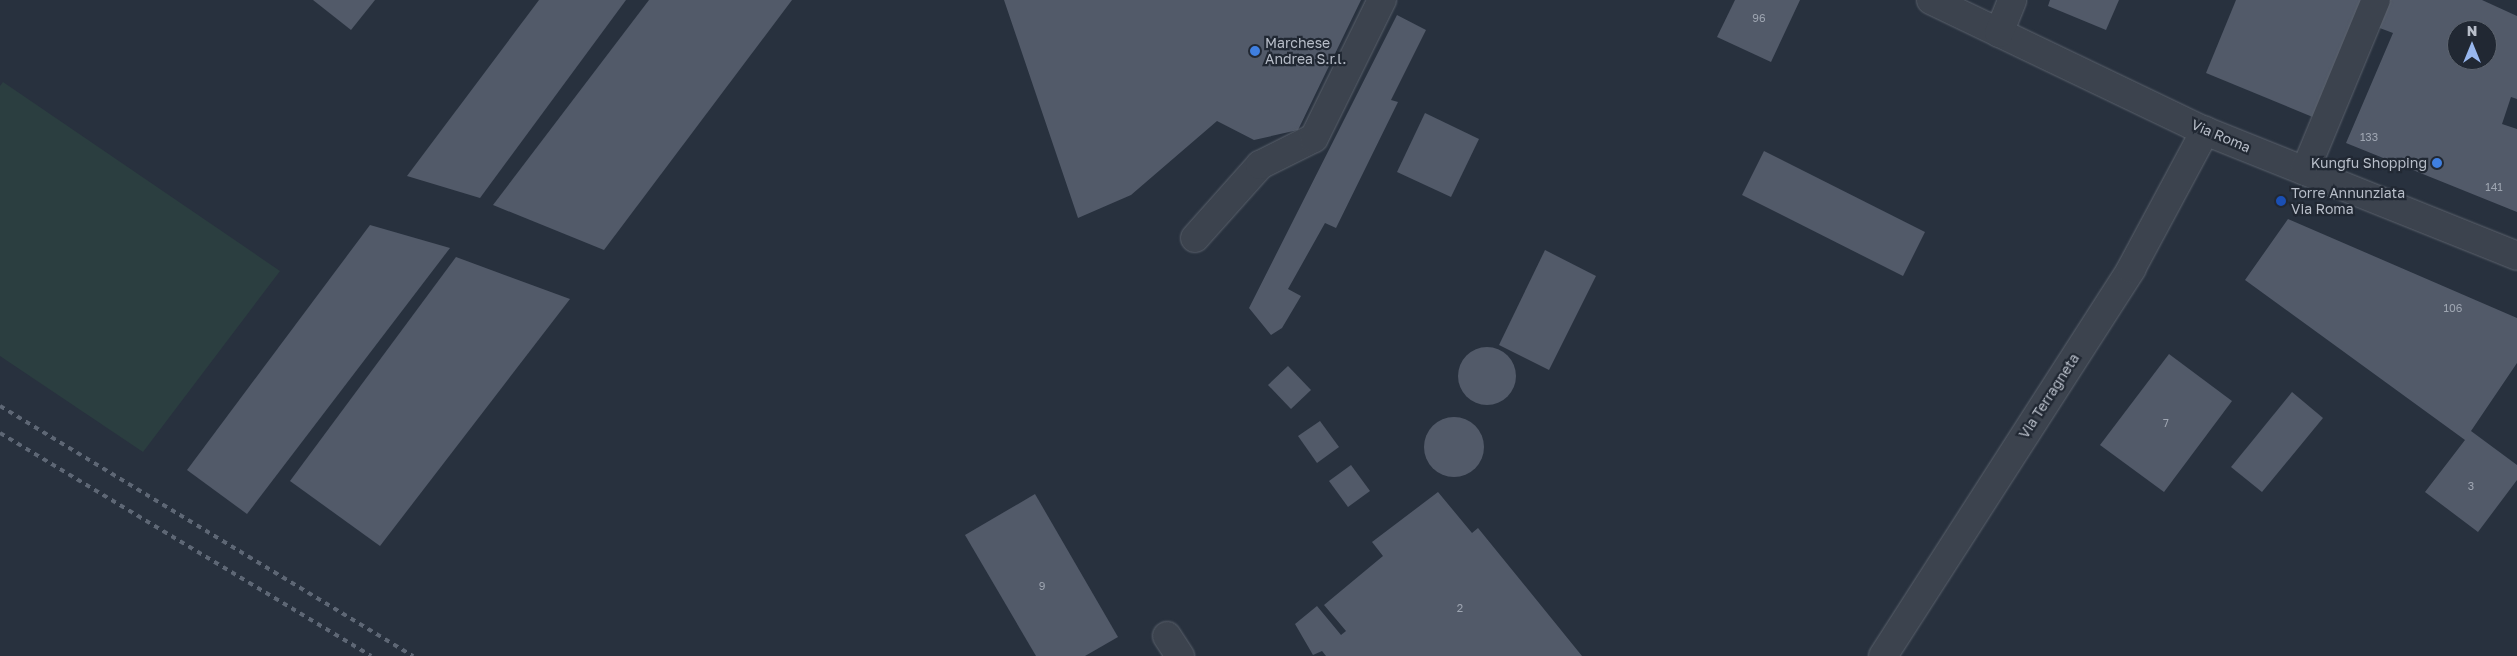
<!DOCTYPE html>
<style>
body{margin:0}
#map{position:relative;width:2517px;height:656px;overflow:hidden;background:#28313e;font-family:"Golos Text",sans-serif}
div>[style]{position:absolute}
.green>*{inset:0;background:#2b3e40}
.building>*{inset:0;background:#525a69}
.round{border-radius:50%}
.roads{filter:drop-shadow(0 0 1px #5a616c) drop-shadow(0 0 1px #5a616c)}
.minor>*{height:28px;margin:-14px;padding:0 14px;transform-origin:14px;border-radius:14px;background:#3c434e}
.rail>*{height:4px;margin-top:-2px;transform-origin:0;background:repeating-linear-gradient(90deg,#5e6775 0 5px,transparent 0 10px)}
.dots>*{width:14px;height:14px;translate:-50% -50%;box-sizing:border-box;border:2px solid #212833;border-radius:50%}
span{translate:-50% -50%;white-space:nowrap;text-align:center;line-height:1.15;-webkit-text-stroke:4.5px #212833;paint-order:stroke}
.number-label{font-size:11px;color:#9ea5b1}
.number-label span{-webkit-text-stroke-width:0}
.poi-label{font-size:14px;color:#b8bec9}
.left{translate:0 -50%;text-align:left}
.right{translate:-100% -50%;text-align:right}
.street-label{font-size:14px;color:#b8bec9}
.north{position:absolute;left:2447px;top:20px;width:50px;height:50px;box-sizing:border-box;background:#212833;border:1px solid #5d646f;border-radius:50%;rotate:0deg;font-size:14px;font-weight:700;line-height:20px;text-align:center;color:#b8bec9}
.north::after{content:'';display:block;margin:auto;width:18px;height:22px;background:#98b7ee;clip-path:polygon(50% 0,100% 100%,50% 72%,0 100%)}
</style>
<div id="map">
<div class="green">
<i style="clip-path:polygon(3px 82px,280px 271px,143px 452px,0 356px,0 86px)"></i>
</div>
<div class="building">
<i style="clip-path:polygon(313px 0,375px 0,351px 30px)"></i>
<i style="clip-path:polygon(539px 0,626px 0,480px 198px,407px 176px)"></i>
<i style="clip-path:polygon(649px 0,792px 0,604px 250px,493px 205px)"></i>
<i style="clip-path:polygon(1004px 0,1361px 0,1298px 130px,1254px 140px,1217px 121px,1131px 195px,1078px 218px)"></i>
<i style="clip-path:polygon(1735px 0,1800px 0,1771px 62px,1717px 37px)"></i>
<i style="clip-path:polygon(2050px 0,2119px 0,2106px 30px,2048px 6px)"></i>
<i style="clip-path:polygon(2236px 0,2364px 0,2315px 118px,2206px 73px)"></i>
<i style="clip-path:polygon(evenodd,2389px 0,2482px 0,2517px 16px,2517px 99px,2511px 97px,2502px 124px,2517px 129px,2517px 212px,2346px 143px,2393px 33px,2377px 27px,2389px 0,2457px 30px,2487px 30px,2487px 60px,2457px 60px,2457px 30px)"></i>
<i style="clip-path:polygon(1397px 15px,1426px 30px,1391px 100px,1398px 102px,1336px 228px,1325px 223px,1288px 289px,1301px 296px,1282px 328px,1271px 335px,1249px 308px)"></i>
<i style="clip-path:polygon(1425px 113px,1479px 139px,1451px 197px,1397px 172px)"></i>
<i style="clip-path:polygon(1764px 151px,1925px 232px,1903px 276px,1742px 195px)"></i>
<i style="clip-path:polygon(2288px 219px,2517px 318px,2517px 363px,2471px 431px,2517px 465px,2517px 480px,2478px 532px,2425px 492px,2465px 440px,2245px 280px)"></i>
<i style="clip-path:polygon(370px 225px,450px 248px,247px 514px,187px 470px)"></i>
<i style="clip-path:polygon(1545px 250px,1596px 276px,1549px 370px,1499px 345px)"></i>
<i style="clip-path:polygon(456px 257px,570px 299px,380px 546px,290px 481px)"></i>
<i class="round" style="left:1458px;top:347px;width:58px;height:58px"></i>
<i style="clip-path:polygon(2169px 354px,2232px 401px,2164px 492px,2100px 445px)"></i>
<i style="clip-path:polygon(1288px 366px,1311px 390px,1291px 409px,1268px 385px)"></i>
<i style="clip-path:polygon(2292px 392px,2323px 418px,2262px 492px,2231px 467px)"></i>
<i class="round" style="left:1424px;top:417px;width:60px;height:60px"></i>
<i style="clip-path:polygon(1320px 421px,1339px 447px,1317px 463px,1298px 436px)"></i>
<i style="clip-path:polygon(1351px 465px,1370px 491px,1348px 507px,1329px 481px)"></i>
<i style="clip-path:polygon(1438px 492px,1472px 533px,1478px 528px,1582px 656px,1326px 656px,1322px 651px,1313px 655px,1295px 624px,1317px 606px,1341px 635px,1346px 631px,1324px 605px,1383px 556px,1372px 542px)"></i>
<i style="clip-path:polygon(1035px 494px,1118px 637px,1085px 656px,1036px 656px,965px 535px)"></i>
</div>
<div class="roads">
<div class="minor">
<i style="left:1931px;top:0;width:304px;rotate:25.6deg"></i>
<i style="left:2205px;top:131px;width:336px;rotate:21.8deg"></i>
<i style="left:1999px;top:33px;width:35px;rotate:-68deg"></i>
<i style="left:2305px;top:171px;width:185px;rotate:-67.5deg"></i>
<i style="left:1195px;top:238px;width:98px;rotate:-48.3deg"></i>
<i style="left:1260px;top:165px;width:60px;rotate:-26.6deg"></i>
<i style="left:1314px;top:138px;width:154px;rotate:-63.8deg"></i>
<i style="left:1167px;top:636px;width:24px;rotate:57deg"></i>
<i style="left:1883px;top:656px;width:460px;rotate:-57.3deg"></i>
<i style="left:2131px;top:269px;width:157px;rotate:-61.8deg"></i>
</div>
</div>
<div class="rail">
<i style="left:0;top:406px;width:483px;rotate:31.2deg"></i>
<i style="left:0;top:433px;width:433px;rotate:31deg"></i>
</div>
<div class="dots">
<i style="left:1255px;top:51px;background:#3f7fe0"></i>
<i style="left:2437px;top:163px;background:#3f7fe0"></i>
<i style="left:2281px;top:201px;background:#1a4fb4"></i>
</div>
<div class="number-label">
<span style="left:1759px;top:18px">96</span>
<span style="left:2369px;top:137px">133</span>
<span style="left:2494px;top:187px">141</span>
<span style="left:2453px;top:308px">106</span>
<span style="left:2166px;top:423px">7</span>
<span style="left:2471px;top:486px">3</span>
<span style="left:1042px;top:586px">9</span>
<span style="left:1460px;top:608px">2</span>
</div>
<div class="poi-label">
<span class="left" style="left:1265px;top:51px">Marchese<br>Andrea S.r.l.</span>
<span class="right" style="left:2427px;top:163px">Kungfu Shopping</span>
<span class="left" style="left:2291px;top:201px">Torre Annunziata<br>Via Roma</span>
</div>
<div class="street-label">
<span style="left:2221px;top:136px;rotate:23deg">Via Roma</span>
<span style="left:2049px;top:396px;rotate:-57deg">Via Terragneta</span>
</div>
<div class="north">N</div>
</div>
